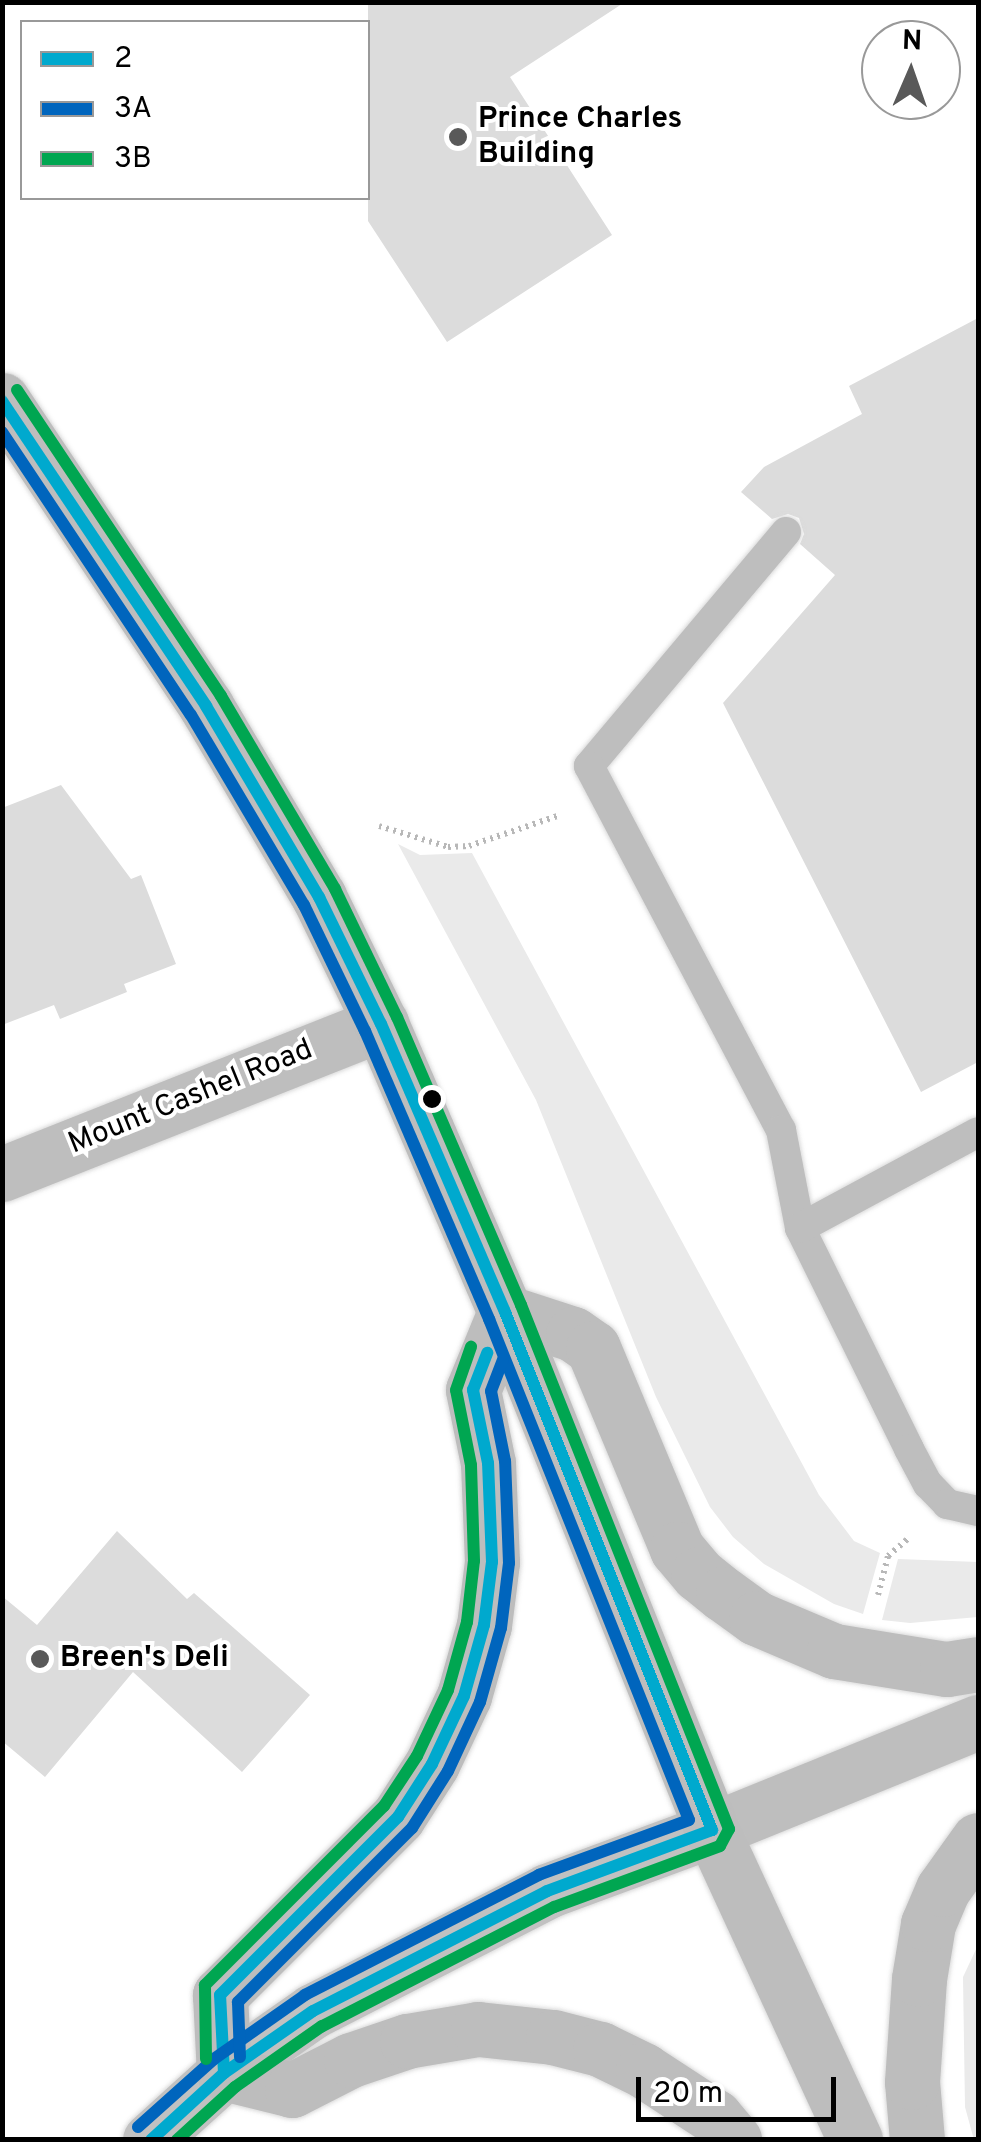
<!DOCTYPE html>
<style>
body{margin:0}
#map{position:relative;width:981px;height:2142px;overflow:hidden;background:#fff;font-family:Overpass,sans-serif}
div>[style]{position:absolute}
.green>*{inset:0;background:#eaeaea}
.building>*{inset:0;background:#dcdcdc}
.path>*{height:6px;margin-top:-3px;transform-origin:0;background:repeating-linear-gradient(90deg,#b8b8b8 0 2.5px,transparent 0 7.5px)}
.roads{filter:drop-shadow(0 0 2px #dbdbdb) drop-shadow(0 0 2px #dbdbdb)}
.service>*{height:30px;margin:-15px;padding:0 15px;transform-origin:15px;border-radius:15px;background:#bebebe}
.minor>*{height:55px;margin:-27.5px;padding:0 27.5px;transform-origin:27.5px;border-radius:27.5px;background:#bebebe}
.secondary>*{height:55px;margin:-27.5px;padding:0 27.5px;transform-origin:27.5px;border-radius:27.5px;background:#c1c1c1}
.primary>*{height:55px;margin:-27.5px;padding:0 27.5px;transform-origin:27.5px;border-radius:27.5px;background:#bdbdbd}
.bus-1>*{height:12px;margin:-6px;padding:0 6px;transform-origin:6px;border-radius:6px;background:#00a9ce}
.bus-2>*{height:12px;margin:-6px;padding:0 6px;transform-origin:6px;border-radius:6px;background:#0065bd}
.bus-3>*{height:12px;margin:-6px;padding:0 6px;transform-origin:6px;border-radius:6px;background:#00a651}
.dots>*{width:28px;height:28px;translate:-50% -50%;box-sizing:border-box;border:5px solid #fff;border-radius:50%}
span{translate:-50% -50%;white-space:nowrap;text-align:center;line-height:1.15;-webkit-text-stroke:8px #fff;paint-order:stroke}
.poi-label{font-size:30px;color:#000;font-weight:700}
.left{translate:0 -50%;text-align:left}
.street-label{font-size:30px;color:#000}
.frame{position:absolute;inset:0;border:5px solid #000;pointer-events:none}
.legend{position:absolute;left:20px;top:20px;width:350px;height:180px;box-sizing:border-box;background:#fff;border:2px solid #999;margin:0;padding:12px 18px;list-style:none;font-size:30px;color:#000}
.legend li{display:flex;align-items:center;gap:20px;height:50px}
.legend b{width:50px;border:2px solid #999}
.north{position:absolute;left:861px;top:20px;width:100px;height:100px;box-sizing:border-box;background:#fff;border:2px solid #999;border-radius:50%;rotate:2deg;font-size:28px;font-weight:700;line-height:40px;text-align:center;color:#000}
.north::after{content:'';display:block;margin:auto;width:35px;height:45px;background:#595959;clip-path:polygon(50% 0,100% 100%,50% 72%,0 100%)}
.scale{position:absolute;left:636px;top:2077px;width:200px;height:45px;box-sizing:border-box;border:5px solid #000;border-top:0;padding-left:12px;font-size:30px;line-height:35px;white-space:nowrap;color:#000;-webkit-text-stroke:8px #fff;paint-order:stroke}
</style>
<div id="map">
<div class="green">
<i style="clip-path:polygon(398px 844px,420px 855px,472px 853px,819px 1495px,854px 1541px,880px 1553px,863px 1614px,834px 1604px,764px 1564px,733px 1537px,710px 1507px,656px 1397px,536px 1100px)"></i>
<i style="clip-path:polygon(898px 1559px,978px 1562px,978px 1617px,910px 1623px,882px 1620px)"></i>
<i style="clip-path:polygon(978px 1945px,978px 2139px,974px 2140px,965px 2107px,963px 1977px)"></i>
</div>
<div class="building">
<i style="clip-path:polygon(368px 2px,625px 2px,510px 77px,612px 235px,447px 342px,368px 221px)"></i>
<i style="clip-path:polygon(978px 318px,978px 1062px,921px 1092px,723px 703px,835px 575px,800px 544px,804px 534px,799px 518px,788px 514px,772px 519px,741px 492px,764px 467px,862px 414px,849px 386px)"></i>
<i style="clip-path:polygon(61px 785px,131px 879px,141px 875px,176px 964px,124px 984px,127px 992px,60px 1019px,54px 1005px,2px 1025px,2px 808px)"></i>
<i style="clip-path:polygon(117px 1531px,187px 1599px,194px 1593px,310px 1695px,242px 1772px,133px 1672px,45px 1777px,2px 1741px,2px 1596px,37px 1625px)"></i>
</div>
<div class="path">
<i style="left:379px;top:826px;width:72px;rotate:16.9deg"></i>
<i style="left:448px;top:847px;width:21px;rotate:-3deg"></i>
<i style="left:469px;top:846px;width:96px;rotate:-18.8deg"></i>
<i style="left:878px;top:1595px;width:40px;rotate:-75.6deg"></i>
<i style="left:888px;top:1556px;width:28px;rotate:-41deg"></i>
</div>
<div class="roads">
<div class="service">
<i style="left:786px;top:532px;width:306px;rotate:130.1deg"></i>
<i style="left:589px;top:766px;width:412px;rotate:62.2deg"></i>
<i style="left:781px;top:1130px;width:100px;rotate:79deg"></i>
<i style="left:800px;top:1228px;width:246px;rotate:63.7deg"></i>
<i style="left:909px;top:1449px;width:40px;rotate:62deg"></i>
<i style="left:928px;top:1484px;width:28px;rotate:46deg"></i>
<i style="left:947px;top:1504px;width:32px;rotate:13deg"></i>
<i style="left:800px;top:1228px;width:202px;rotate:-28.3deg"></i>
</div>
<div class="minor">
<i style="left:2px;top:1174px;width:408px;rotate:-21.6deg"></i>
<i style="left:712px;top:1830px;width:287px;rotate:-22.1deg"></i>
</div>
<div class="secondary">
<i style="left:150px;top:2140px;width:100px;rotate:-42.2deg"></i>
<i style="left:224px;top:2073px;width:108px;rotate:-34.9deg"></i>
<i style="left:313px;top:2011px;width:263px;rotate:-27.1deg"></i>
<i style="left:547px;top:1891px;width:176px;rotate:-20.3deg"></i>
</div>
<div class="primary">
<i style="left:2px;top:400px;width:368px;rotate:56.3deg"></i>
<i style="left:206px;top:706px;width:222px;rotate:59.4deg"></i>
<i style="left:319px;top:897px;width:141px;rotate:64deg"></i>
<i style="left:381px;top:1024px;width:314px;rotate:66.7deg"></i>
<i style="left:505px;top:1312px;width:558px;rotate:68.22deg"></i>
<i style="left:712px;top:1830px;width:341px;rotate:65.2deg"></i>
<i style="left:505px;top:1312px;width:84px;rotate:112.3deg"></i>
<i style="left:473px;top:1390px;width:75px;rotate:78.4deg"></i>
<i style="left:488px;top:1463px;width:99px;rotate:87.7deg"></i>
<i style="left:492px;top:1562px;width:64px;rotate:97.2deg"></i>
<i style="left:484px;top:1625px;width:74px;rotate:105.7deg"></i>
<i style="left:464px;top:1696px;width:75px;rotate:115.2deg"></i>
<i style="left:432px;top:1764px;width:63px;rotate:122.7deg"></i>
<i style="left:398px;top:1817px;width:252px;rotate:135deg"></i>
<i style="left:220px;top:1995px;width:78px;rotate:87.1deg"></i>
<i style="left:224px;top:2073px;width:70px;rotate:14deg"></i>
<i style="left:292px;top:2090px;width:66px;rotate:-27deg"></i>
<i style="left:351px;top:2060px;width:59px;rotate:-18.7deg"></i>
<i style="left:407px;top:2041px;width:72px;rotate:-9.6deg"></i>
<i style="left:478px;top:2029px;width:75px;rotate:6.1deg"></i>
<i style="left:553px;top:2037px;width:49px;rotate:14.3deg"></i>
<i style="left:600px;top:2049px;width:48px;rotate:26deg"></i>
<i style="left:643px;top:2070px;width:86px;rotate:33.1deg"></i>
<i style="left:715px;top:2117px;width:30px;rotate:50deg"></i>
<i style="left:505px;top:1312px;width:71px;rotate:17.9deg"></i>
<i style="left:573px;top:1334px;width:24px;rotate:35deg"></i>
<i style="left:593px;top:1348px;width:218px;rotate:67.3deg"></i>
<i style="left:677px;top:1549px;width:33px;rotate:50deg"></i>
<i style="left:698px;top:1574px;width:32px;rotate:39deg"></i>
<i style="left:723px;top:1594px;width:41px;rotate:36deg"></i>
<i style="left:756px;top:1618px;width:85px;rotate:22.9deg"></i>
<i style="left:834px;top:1651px;width:114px;rotate:9.1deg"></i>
<i style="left:947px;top:1669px;width:31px;rotate:-9deg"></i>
<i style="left:917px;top:2140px;width:58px;rotate:-94.9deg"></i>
<i style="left:912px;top:2082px;width:103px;rotate:-86.1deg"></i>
<i style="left:919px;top:1979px;width:56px;rotate:-80.7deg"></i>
<i style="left:928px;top:1924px;width:38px;rotate:-67deg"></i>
<i style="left:943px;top:1889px;width:60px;rotate:-54.5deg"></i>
</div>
</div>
<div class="bus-1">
<i style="left:2px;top:401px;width:367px;rotate:56.2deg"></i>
<i style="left:206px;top:706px;width:222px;rotate:59.4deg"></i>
<i style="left:319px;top:897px;width:141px;rotate:64deg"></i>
<i style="left:381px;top:1024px;width:314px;rotate:66.7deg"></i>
<i style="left:505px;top:1312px;width:558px;rotate:68.22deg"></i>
<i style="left:224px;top:2073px;width:78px;rotate:-92.9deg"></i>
<i style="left:220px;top:1995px;width:252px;rotate:-45deg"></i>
<i style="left:398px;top:1817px;width:63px;rotate:-57.3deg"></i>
<i style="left:432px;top:1764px;width:75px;rotate:-64.8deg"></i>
<i style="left:464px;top:1696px;width:74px;rotate:-74.3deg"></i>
<i style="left:484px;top:1625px;width:64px;rotate:-82.8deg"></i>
<i style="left:492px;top:1562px;width:99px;rotate:-92.3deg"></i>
<i style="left:488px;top:1463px;width:75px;rotate:-101.6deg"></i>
<i style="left:473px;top:1390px;width:40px;rotate:-69deg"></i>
<i style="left:151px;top:2140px;width:99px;rotate:-42.5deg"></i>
<i style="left:224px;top:2073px;width:108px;rotate:-34.9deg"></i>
<i style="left:313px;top:2011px;width:263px;rotate:-27.1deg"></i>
<i style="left:547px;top:1891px;width:176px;rotate:-20.3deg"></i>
</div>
<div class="bus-2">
<i style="left:2px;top:432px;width:340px;rotate:56.3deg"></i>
<i style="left:191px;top:715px;width:221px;rotate:59.3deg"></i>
<i style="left:304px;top:905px;width:140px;rotate:64.2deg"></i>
<i style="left:365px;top:1031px;width:314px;rotate:66.7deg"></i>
<i style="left:489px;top:1319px;width:539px;rotate:68.24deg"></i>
<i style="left:689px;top:1820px;width:160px;rotate:159.9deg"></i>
<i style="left:539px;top:1875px;width:263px;rotate:152.9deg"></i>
<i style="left:305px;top:1995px;width:111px;rotate:144.9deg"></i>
<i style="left:214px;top:2059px;width:102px;rotate:138.2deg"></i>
<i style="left:240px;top:2057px;width:55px;rotate:-92.1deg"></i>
<i style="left:238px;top:2002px;width:246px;rotate:-45deg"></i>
<i style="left:412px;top:1828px;width:67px;rotate:-57.7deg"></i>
<i style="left:448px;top:1771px;width:76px;rotate:-65.1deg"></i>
<i style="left:480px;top:1702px;width:77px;rotate:-74.2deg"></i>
<i style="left:501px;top:1628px;width:65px;rotate:-83deg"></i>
<i style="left:509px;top:1563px;width:102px;rotate:-92.2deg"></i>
<i style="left:505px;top:1461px;width:71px;rotate:-101.3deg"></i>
<i style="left:491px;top:1391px;width:34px;rotate:-69deg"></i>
</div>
<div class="bus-3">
<i style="left:17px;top:390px;width:368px;rotate:56.3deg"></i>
<i style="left:221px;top:696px;width:224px;rotate:59.4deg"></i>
<i style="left:335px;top:889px;width:142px;rotate:64.2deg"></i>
<i style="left:397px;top:1017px;width:314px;rotate:66.7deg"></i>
<i style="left:521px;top:1305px;width:564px;rotate:68.35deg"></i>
<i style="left:729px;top:1829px;width:19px;rotate:118deg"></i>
<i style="left:720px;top:1846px;width:177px;rotate:159.8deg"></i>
<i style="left:554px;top:1907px;width:261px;rotate:152.8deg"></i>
<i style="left:322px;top:2026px;width:106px;rotate:145deg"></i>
<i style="left:235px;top:2087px;width:79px;rotate:137.6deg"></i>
<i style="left:206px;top:2059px;width:74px;rotate:-90.8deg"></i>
<i style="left:205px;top:1985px;width:253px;rotate:-45deg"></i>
<i style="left:384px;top:1806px;width:60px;rotate:-56.6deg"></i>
<i style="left:417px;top:1756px;width:73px;rotate:-64.8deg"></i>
<i style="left:448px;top:1690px;width:71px;rotate:-74.4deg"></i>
<i style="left:467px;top:1622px;width:61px;rotate:-83.5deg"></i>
<i style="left:474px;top:1561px;width:96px;rotate:-91.8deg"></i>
<i style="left:471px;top:1465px;width:76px;rotate:-101.3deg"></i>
<i style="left:456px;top:1390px;width:46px;rotate:-70.8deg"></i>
</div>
<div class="dots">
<i style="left:458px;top:137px;background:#595959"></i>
<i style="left:432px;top:1099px;background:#000"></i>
<i style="left:40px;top:1659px;background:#595959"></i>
</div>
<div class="poi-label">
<span class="left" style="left:478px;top:137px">Prince Charles<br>Building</span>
<span class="left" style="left:60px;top:1659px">Breen's Deli</span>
</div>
<div class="street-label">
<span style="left:191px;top:1098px;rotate:-22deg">Mount Cashel Road</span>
</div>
<div class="frame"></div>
<ul class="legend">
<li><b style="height:12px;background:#00a9ce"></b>2</li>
<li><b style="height:12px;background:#0065bd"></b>3A</li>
<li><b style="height:12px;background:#00a651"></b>3B</li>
</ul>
<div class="north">N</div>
<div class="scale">20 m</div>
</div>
